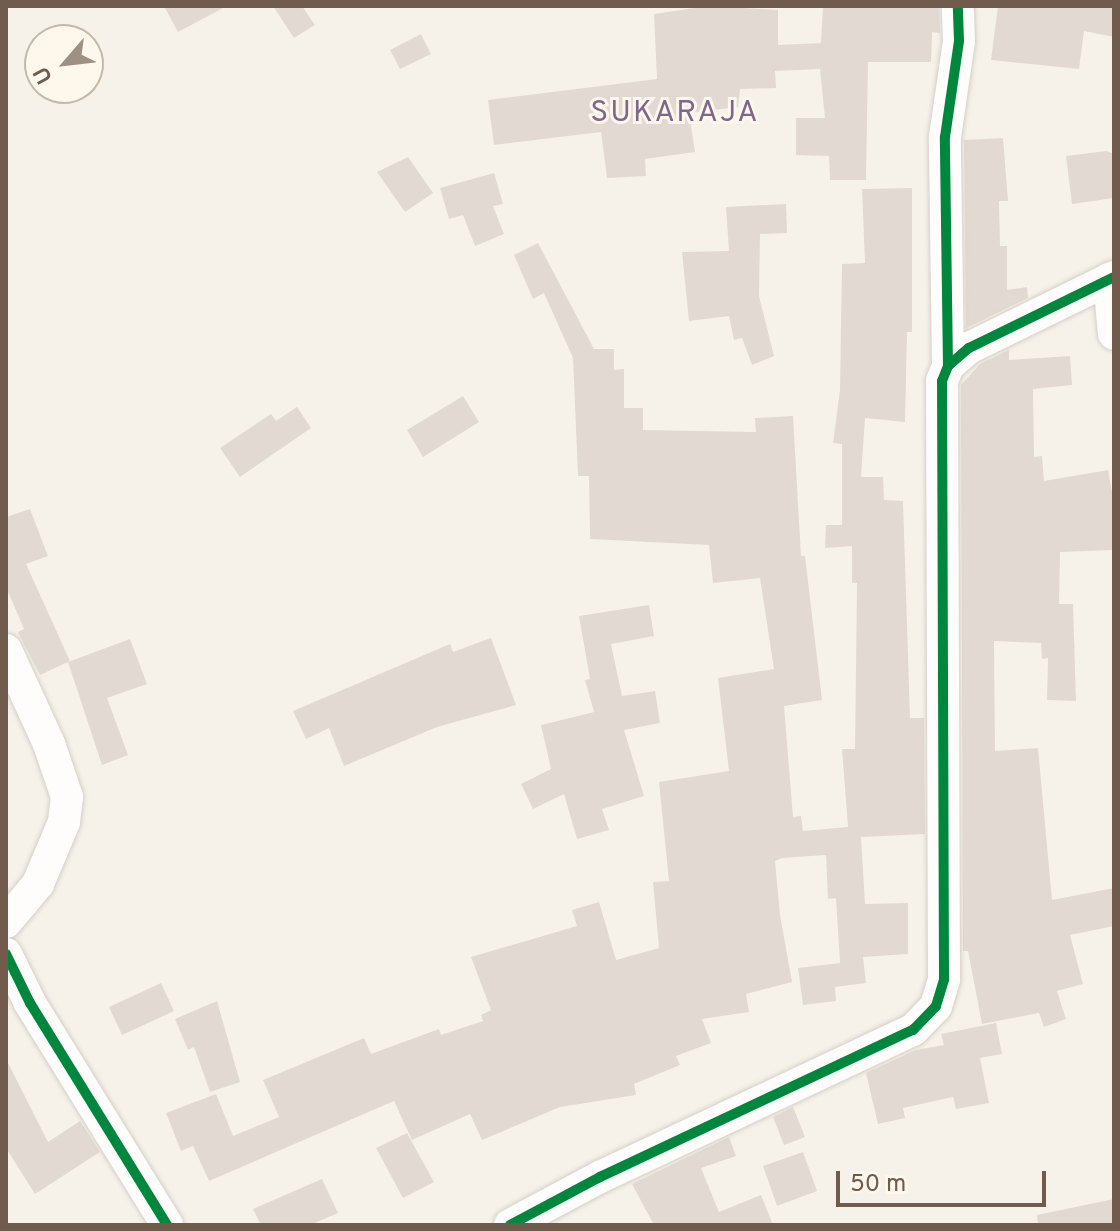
<!DOCTYPE html>
<style>
body{margin:0}
#map{position:relative;width:1120px;height:1231px;overflow:hidden;background:#f6f2ea;font-family:Overpass,sans-serif}
div>[style]{position:absolute}
.building>*{inset:0;background:#e2dad2}
.roads{filter:drop-shadow(0 0 2px #d5cfc8) drop-shadow(0 0 2px #d5cfc8)}
.minor>*{height:32px;margin:-16px;padding:0 16px;transform-origin:16px;border-radius:16px;background:#fefdfc}
.cycleway>*{height:10px;margin:-5px;padding:0 5px;transform-origin:5px;border-radius:5px;background:#00873e}
span{translate:-50% -50%;white-space:nowrap;text-align:center;line-height:1.15;-webkit-text-stroke:6px #fdf7ec;paint-order:stroke}
.quarter-label{font-size:30px;color:#81668c;letter-spacing:2px}
.frame{position:absolute;inset:0;border:8px solid #705b4d;pointer-events:none}
.north{position:absolute;left:24px;top:24px;width:80px;height:80px;box-sizing:border-box;background:#fdf7ec;border:2px solid #c5b9ac;border-radius:50%;rotate:242deg;font-size:22px;font-weight:700;line-height:32px;text-align:center;color:#705b4d}
.north::after{content:'';display:block;margin:auto;width:28px;height:36px;background:#9f9084;clip-path:polygon(50% 0,100% 100%,50% 72%,0 100%)}
.scale{position:absolute;left:836px;top:1171px;width:210px;height:36px;box-sizing:border-box;border:4px solid #705b4d;border-top:0;padding-left:10px;font-size:24px;line-height:28px;white-space:nowrap;color:#705b4d;-webkit-text-stroke:6px #fdf7ec;paint-order:stroke}
</style>
<div id="map">
<div class="building">
<i style="clip-path:polygon(164px 6px,227px 6px,178px 32px)"></i>
<i style="clip-path:polygon(273px 6px,302px 6px,315px 25px,294px 38px)"></i>
<i style="clip-path:polygon(708px 6px,778px 10px,778px 45px,821px 43px,823px 6px,939px 6px,940px 33px,932px 32px,931px 62px,868px 62px,866px 180px,830px 180px,829px 156px,796px 155px,796px 118px,825px 118px,820px 69px,775px 71px,776px 88px,740px 89px,738px 107px,689px 113px,695px 152px,645px 159px,646px 176px,607px 178px,601px 132px,494px 145px,488px 100px,657px 79px,654px 14px)"></i>
<i style="clip-path:polygon(998px 6px,1114px 6px,1114px 37px,1084px 31px,1079px 69px,991px 60px)"></i>
<i style="clip-path:polygon(421px 34px,431px 54px,400px 69px,390px 50px)"></i>
<i style="clip-path:polygon(1003px 138px,1008px 201px,999px 201px,1000px 246px,1007px 246px,1007px 290px,1027px 287px,1028px 298px,966px 328px,964px 140px)"></i>
<i style="clip-path:polygon(1106px 151px,1114px 154px,1114px 198px,1072px 204px,1066px 156px)"></i>
<i style="clip-path:polygon(408px 157px,433px 193px,405px 212px,377px 172px)"></i>
<i style="clip-path:polygon(494px 173px,503px 204px,493px 206px,504px 234px,475px 246px,463px 215px,449px 219px,440px 188px)"></i>
<i style="clip-path:polygon(912px 188px,912px 332px,907px 332px,905px 422px,865px 418px,861px 477px,883px 477px,884px 500px,903px 501px,910px 718px,924px 718px,925px 834px,861px 837px,865px 904px,908px 903px,908px 954px,863px 957px,866px 983px,835px 987px,836px 1001px,803px 1005px,798px 968px,840px 963px,836px 898px,828px 899px,826px 855px,782px 858px,775px 861px,780px 915px,792px 982px,746px 994px,749px 1012px,702px 1019px,711px 1043px,676px 1056px,680px 1065px,634px 1084px,636px 1095px,560px 1107px,482px 1140px,470px 1114px,412px 1140px,394px 1101px,209px 1181px,193px 1146px,181px 1151px,166px 1113px,216px 1094px,233px 1136px,279px 1117px,263px 1080px,364px 1038px,371px 1054px,439px 1029px,441px 1035px,483px 1021px,481px 1015px,491px 1010px,471px 957px,577px 926px,572px 910px,599px 902px,616px 960px,659px 948px,653px 882px,669px 881px,659px 782px,729px 771px,718px 678px,774px 669px,760px 578px,713px 583px,709px 545px,590px 539px,589px 476px,578px 476px,573px 358px,544px 293px,533px 299px,514px 255px,538px 243px,594px 349px,614px 349px,614px 370px,624px 369px,624px 408px,643px 408px,643px 430px,756px 432px,755px 418px,793px 416px,801px 556px,805px 556px,822px 700px,784px 706px,793px 817px,801px 816px,803px 831px,848px 827px,842px 749px,855px 749px,857px 583px,852px 583px,852px 546px,825px 548px,826px 525px,842px 525px,842px 444px,833px 443px,840px 390px,842px 264px,865px 263px,862px 189px)"></i>
<i style="clip-path:polygon(786px 204px,787px 233px,760px 234px,759px 296px,774px 356px,752px 365px,742px 338px,734px 340px,729px 316px,689px 321px,682px 252px,729px 251px,726px 207px)"></i>
<i style="clip-path:polygon(1009px 350px,1009px 360px,1070px 356px,1072px 385px,1033px 389px,1034px 457px,1042px 456px,1044px 481px,1108px 470px,1114px 503px,1114px 550px,1060px 552px,1059px 604px,1073px 604px,1076px 701px,1047px 700px,1048px 658px,1042px 659px,1041px 643px,994px 641px,995px 751px,1038px 748px,1052px 900px,1114px 888px,1114px 926px,1070px 935px,1083px 984px,1057px 991px,1066px 1019px,1044px 1027px,1039px 1013px,982px 1024px,968px 951px,963px 951px,961px 385px,980px 364px)"></i>
<i style="clip-path:polygon(463px 396px,479px 422px,423px 457px,407px 430px)"></i>
<i style="clip-path:polygon(297px 407px,311px 428px,240px 477px,220px 448px,271px 414px,276px 421px)"></i>
<i style="clip-path:polygon(30px 509px,48px 556px,26px 564px,70px 661px,40px 675px,18px 632px,24px 629px,6px 587px,6px 517px)"></i>
<i style="clip-path:polygon(649px 605px,654px 636px,611px 644px,622px 696px,655px 691px,660px 723px,624px 730px,644px 796px,602px 809px,609px 830px,577px 839px,564px 794px,533px 809px,521px 784px,551px 769px,541px 725px,594px 712px,585px 680px,590px 679px,579px 616px)"></i>
<i style="clip-path:polygon(491px 638px,516px 705px,437px 727px,344px 766px,329px 728px,306px 739px,293px 711px,450px 644px,453px 652px)"></i>
<i style="clip-path:polygon(130px 639px,147px 684px,107px 698px,128px 755px,102px 765px,68px 662px)"></i>
<i style="clip-path:polygon(161px 983px,174px 1011px,122px 1035px,109px 1007px)"></i>
<i style="clip-path:polygon(217px 1001px,240px 1082px,210px 1092px,194px 1047px,188px 1050px,175px 1019px)"></i>
<i style="clip-path:polygon(996px 1023px,1002px 1054px,980px 1058px,989px 1103px,956px 1109px,953px 1097px,903px 1108px,905px 1118px,878px 1124px,866px 1073px,916px 1050px,944px 1045px,941px 1034px)"></i>
<i style="clip-path:polygon(6px 1059px,48px 1142px,80px 1121px,100px 1152px,35px 1194px,6px 1148px)"></i>
<i style="clip-path:polygon(793px 1107px,805px 1137px,784px 1145px,773px 1117px)"></i>
<i style="clip-path:polygon(407px 1133px,434px 1182px,403px 1198px,376px 1148px)"></i>
<i style="clip-path:polygon(729px 1137px,736px 1156px,701px 1168px,719px 1212px,761px 1195px,773px 1225px,654px 1225px,632px 1184px)"></i>
<i style="clip-path:polygon(803px 1152px,817px 1191px,777px 1206px,763px 1166px)"></i>
<i style="clip-path:polygon(322px 1179px,338px 1213px,310px 1225px,261px 1225px,253px 1209px)"></i>
<i style="clip-path:polygon(1114px 1199px,1114px 1225px,1038px 1225px,1037px 1215px)"></i>
</div>
<div class="roads">
<div class="minor">
<i style="left:1109px;top:279px;width:55px;rotate:84.8deg"></i>
<i style="left:948px;top:366px;width:229px;rotate:-90.8deg"></i>
<i style="left:945px;top:137px;width:97px;rotate:-81.7deg"></i>
<i style="left:959px;top:41px;width:35px;rotate:-92deg"></i>
<i style="left:6px;top:650px;width:103px;rotate:65.4deg"></i>
<i style="left:49px;top:744px;width:56px;rotate:71.2deg"></i>
<i style="left:67px;top:797px;width:25px;rotate:97deg"></i>
<i style="left:64px;top:822px;width:67px;rotate:112.8deg"></i>
<i style="left:38px;top:884px;width:50px;rotate:130.1deg"></i>
<i style="left:6px;top:954px;width:55px;rotate:63.9deg"></i>
<i style="left:30px;top:1003px;width:261px;rotate:58.3deg"></i>
<i style="left:510px;top:1225px;width:102px;rotate:-28.1deg"></i>
<i style="left:600px;top:1177px;width:346px;rotate:-25.2deg"></i>
<i style="left:913px;top:1030px;width:33px;rotate:-46deg"></i>
<i style="left:936px;top:1006px;width:28px;rotate:-73deg"></i>
<i style="left:944px;top:979px;width:598px;rotate:-90.19deg"></i>
<i style="left:942px;top:381px;width:16px;rotate:-68deg"></i>
<i style="left:948px;top:366px;width:28px;rotate:-41deg"></i>
<i style="left:969px;top:348px;width:161px;rotate:-26.1deg"></i>
</div>
</div>
<div class="cycleway">
<i style="left:948px;top:366px;width:229px;rotate:-90.8deg"></i>
<i style="left:945px;top:137px;width:97px;rotate:-81.7deg"></i>
<i style="left:959px;top:41px;width:35px;rotate:-92deg"></i>
<i style="left:6px;top:954px;width:55px;rotate:63.9deg"></i>
<i style="left:30px;top:1003px;width:261px;rotate:58.3deg"></i>
<i style="left:510px;top:1225px;width:102px;rotate:-28.1deg"></i>
<i style="left:600px;top:1177px;width:346px;rotate:-25.2deg"></i>
<i style="left:913px;top:1030px;width:33px;rotate:-46deg"></i>
<i style="left:936px;top:1006px;width:28px;rotate:-73deg"></i>
<i style="left:944px;top:979px;width:598px;rotate:-90.19deg"></i>
<i style="left:942px;top:381px;width:16px;rotate:-68deg"></i>
<i style="left:948px;top:366px;width:28px;rotate:-41deg"></i>
<i style="left:969px;top:348px;width:161px;rotate:-26.1deg"></i>
</div>
<div class="quarter-label">
<span style="left:675px;top:114px">SUKARAJA</span>
</div>
<div class="frame"></div>
<div class="north">U</div>
<div class="scale">50 m</div>
</div>
